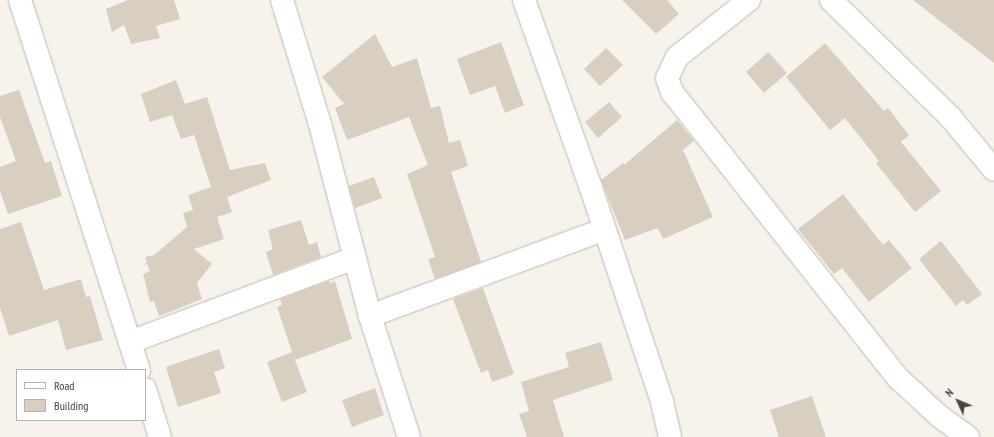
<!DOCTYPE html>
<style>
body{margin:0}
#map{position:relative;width:994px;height:437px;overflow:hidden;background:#f6f3ec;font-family:"PT Sans Narrow",sans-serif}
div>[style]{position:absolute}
.building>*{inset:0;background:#d8cfc1}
.roads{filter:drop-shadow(0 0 1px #c2bbae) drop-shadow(0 0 1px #c2bbae)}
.minor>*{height:22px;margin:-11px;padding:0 11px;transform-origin:11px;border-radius:11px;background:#fff}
span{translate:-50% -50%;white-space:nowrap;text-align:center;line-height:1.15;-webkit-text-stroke:4px #fff;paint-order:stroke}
.legend{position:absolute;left:16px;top:369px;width:130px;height:52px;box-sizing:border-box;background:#fff;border:1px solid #b7b4b0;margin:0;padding:5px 7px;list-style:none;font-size:12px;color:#4b4439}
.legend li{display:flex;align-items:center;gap:8px;height:20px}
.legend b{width:20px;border:1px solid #b7b4b0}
.north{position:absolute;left:938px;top:381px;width:40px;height:40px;-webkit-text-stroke:3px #fff;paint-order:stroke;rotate:314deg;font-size:11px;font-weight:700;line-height:16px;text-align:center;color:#4b4439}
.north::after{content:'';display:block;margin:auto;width:14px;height:18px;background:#4b4439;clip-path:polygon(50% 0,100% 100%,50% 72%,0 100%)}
</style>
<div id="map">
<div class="building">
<i style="clip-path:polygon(128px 0,174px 0,180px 19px,156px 26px,160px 38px,131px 44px,124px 25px,112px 32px,106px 9px)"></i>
<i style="clip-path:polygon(622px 0,667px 0,679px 14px,656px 34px)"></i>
<i style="clip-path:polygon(913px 0,994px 0,994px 63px)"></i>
<i style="clip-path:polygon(375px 34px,392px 67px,417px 58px,431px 108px,440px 106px,449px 143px,460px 140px,468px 166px,451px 172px,481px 262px,435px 279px,428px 259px,435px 257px,407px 174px,428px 165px,409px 117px,347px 140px,335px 108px,344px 104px,322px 77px)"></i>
<i style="clip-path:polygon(501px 42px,524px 105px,505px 113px,495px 86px,470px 95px,457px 59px)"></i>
<i style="clip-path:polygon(825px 43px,884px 111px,888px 108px,909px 135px,901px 142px,941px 191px,915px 212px,876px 163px,879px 161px,845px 118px,830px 130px,786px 77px)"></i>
<i style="clip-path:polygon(606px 48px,623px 65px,600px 86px,584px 69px)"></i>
<i style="clip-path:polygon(768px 52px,787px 73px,764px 93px,746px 72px)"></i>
<i style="clip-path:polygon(176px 80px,185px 104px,207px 97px,230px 170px,265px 163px,271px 180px,227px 197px,232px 212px,217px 217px,224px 239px,194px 249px,212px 264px,197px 283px,202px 299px,159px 316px,154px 301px,150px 302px,143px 274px,150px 271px,147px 264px,143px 265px,147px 262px,145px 257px,154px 255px,187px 227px,183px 213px,193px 210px,188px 195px,211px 187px,194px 135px,181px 139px,172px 115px,150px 122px,141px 94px)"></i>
<i style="clip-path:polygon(19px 90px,45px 163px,51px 161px,62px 196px,8px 214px,0 191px,0 167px,16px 161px,0 117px,0 96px)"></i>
<i style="clip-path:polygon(609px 102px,622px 117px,598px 138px,585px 122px)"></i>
<i style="clip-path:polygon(677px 120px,694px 141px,683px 150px,713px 217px,663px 239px,658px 228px,625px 240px,601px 180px,623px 163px,624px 165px)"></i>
<i style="clip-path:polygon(374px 177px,382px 198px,355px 208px,349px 186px)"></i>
<i style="clip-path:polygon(843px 194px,883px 245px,889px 240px,912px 268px,869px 302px,842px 268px,834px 274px,798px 229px)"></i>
<i style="clip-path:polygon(301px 220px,309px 245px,317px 242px,321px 257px,273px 275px,266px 252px,273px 249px,268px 230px)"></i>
<i style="clip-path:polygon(21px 222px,44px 290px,81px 279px,86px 297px,90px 296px,103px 340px,66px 350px,58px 320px,9px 336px,0 308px,0 229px)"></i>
<i style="clip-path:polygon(941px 241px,982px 294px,967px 305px,963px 300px,956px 306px,919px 259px)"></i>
<i style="clip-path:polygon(329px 281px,330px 283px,335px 281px,352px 339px,295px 360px,307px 392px,282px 402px,267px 362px,292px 352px,277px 307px,282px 305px,280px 299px)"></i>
<i style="clip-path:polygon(483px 288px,514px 374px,492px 382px,488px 370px,481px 373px,453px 299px)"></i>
<i style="clip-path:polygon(601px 342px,613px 380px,553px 400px,564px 437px,527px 437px,519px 414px,529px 411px,521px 382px,569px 367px,565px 353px)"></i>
<i style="clip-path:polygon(219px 349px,225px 368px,214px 372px,221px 393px,178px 407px,166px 367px)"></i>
<i style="clip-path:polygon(375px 388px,384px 415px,352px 427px,342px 400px)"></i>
<i style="clip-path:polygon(812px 396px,826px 437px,779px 437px,770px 410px)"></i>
</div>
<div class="roads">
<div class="minor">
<i style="left:20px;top:0;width:389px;rotate:72.2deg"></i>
<i style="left:282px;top:0;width:130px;rotate:73deg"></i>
<i style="left:320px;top:124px;width:198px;rotate:75.4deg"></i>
<i style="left:370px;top:316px;width:127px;rotate:72.1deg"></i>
<i style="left:524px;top:0;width:196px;rotate:70.4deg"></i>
<i style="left:590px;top:185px;width:229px;rotate:71.6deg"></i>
<i style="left:662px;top:402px;width:36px;rotate:77deg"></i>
<i style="left:749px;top:0;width:92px;rotate:141.6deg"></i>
<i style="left:677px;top:57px;width:23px;rotate:115deg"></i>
<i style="left:667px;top:78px;width:15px;rotate:70deg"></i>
<i style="left:672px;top:92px;width:365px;rotate:51.7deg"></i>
<i style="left:898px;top:378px;width:56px;rotate:42.8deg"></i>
<i style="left:939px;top:416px;width:36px;rotate:36deg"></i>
<i style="left:831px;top:0;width:168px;rotate:44.5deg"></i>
<i style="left:951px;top:118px;width:67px;rotate:50.4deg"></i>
<i style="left:370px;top:316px;width:248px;rotate:-20.3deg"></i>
<i style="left:130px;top:342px;width:240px;rotate:-20.5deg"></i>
<i style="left:145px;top:389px;width:50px;rotate:72.6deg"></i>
</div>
</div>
<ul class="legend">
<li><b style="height:5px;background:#fff"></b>Road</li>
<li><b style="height:11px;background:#d8cfc1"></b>Building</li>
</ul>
<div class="north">N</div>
</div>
